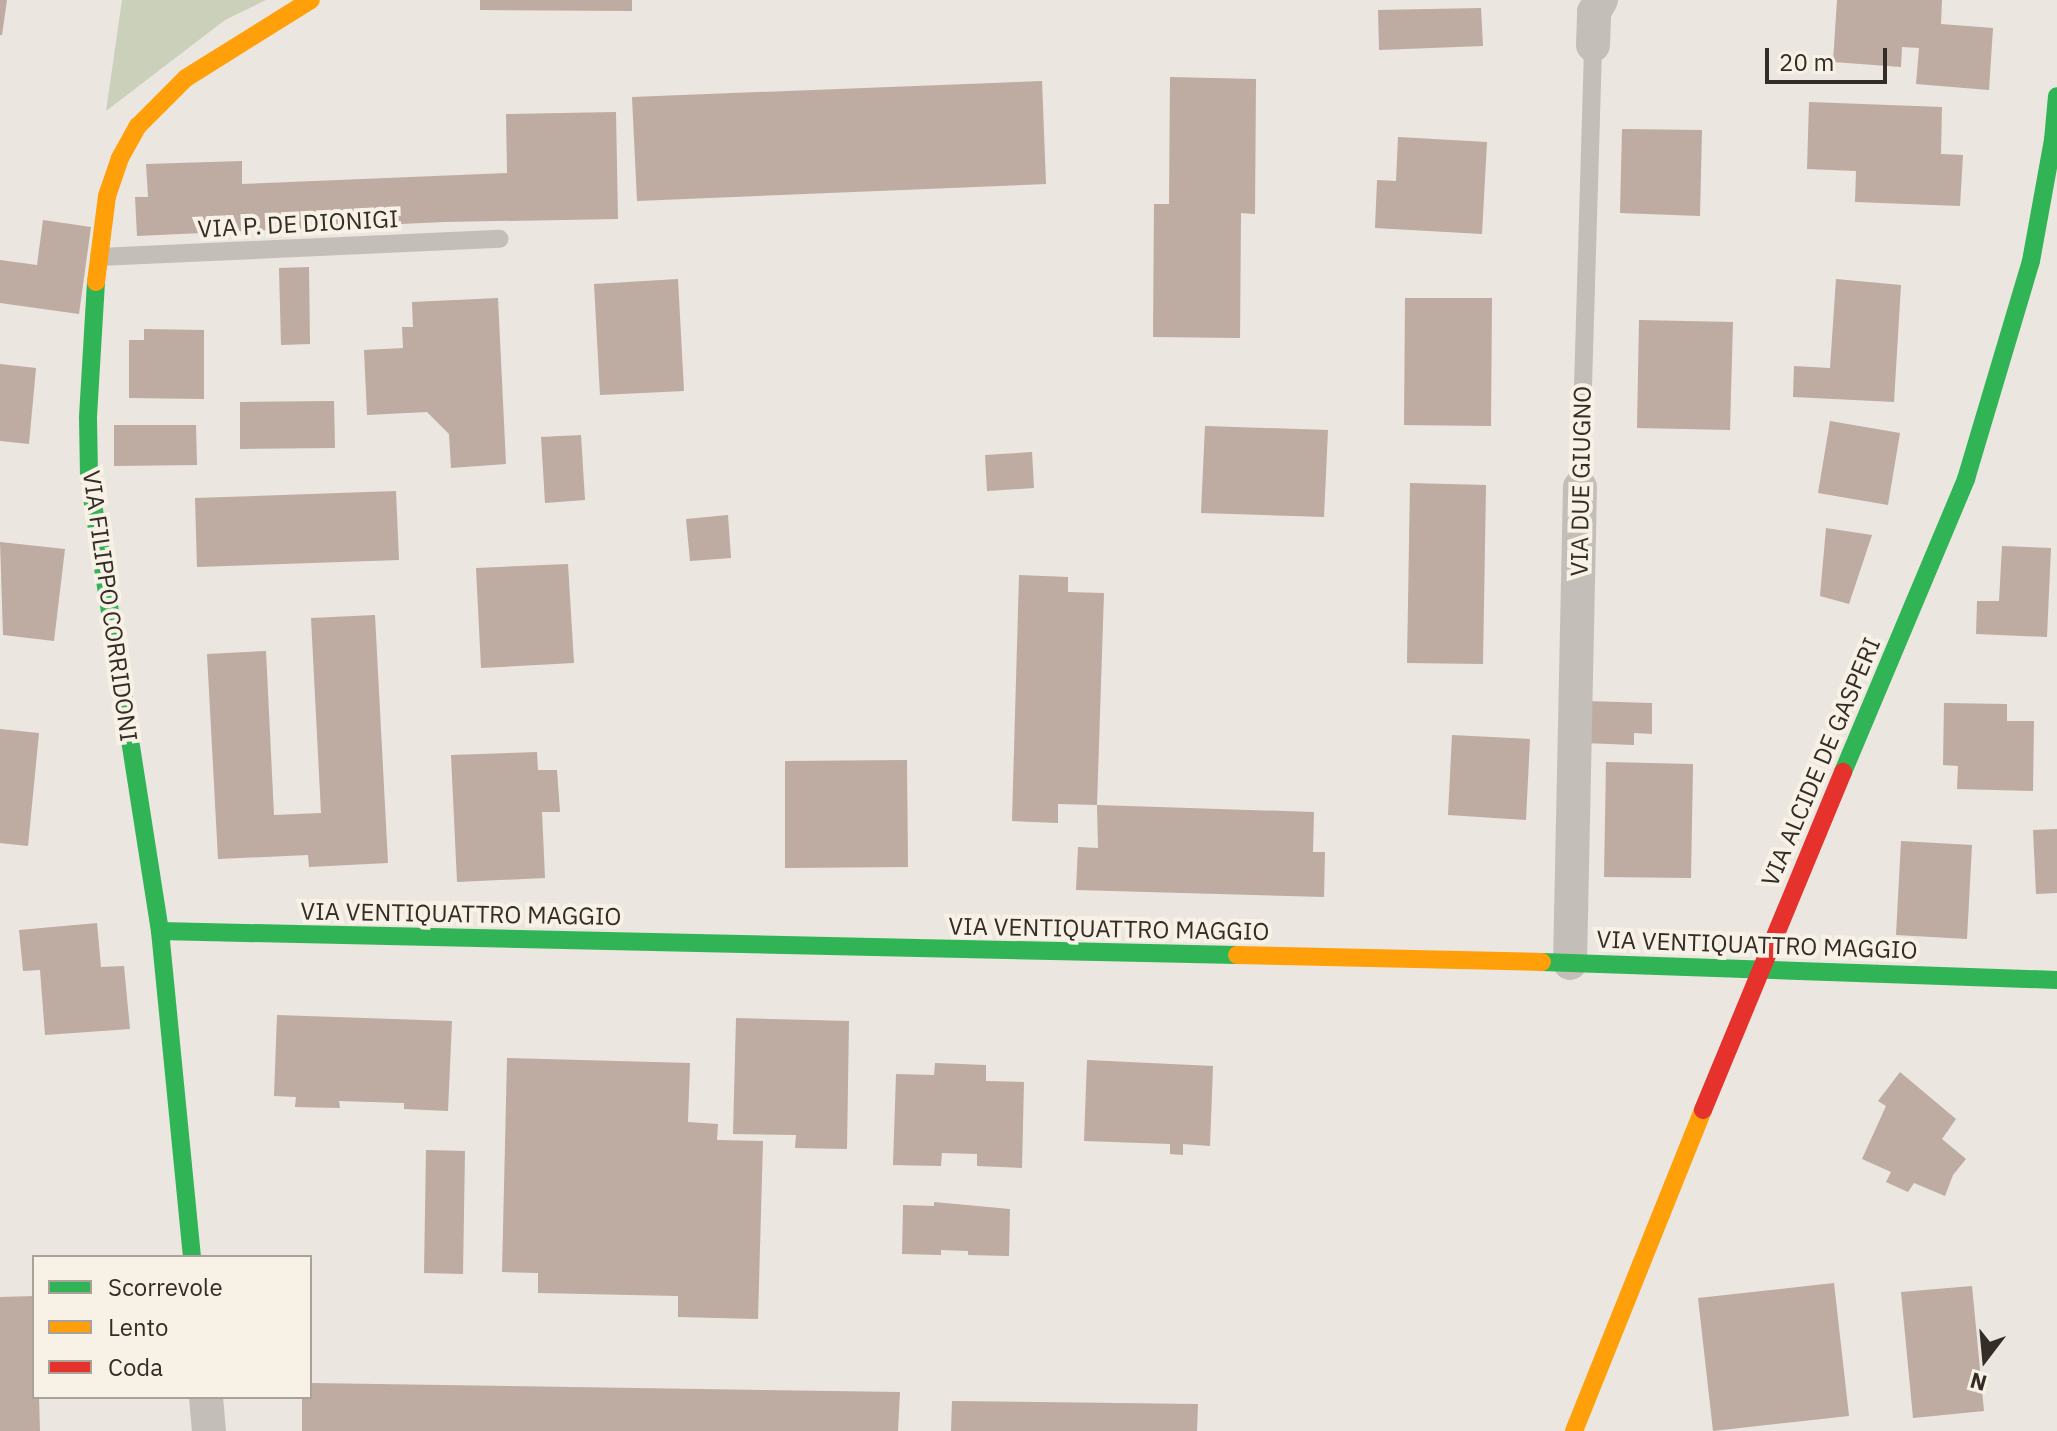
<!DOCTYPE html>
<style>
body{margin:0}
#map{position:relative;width:2057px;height:1431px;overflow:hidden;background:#ebe6df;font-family:"IBM Plex Sans",sans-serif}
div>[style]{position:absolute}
.green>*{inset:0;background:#cbd0ba}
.building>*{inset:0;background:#beaba1}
.lane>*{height:18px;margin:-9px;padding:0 9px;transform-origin:9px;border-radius:9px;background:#c4beb9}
.street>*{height:34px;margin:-17px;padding:0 17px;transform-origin:17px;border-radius:17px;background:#c4beb9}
.fast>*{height:18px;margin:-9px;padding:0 9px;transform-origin:9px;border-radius:9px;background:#30b455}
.slow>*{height:18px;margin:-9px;padding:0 9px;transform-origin:9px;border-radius:9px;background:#ff9f0a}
.jam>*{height:18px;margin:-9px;padding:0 9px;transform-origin:9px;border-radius:9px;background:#e5322d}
span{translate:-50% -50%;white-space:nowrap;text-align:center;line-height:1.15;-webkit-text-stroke:8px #f8f1e6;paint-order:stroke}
.street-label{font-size:24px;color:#342c27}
.legend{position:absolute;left:32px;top:1255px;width:280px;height:144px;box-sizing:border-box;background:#f8f1e6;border:2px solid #aaa29a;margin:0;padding:10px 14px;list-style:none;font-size:24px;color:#342c27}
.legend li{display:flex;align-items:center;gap:16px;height:40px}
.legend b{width:40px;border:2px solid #aaa29a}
.north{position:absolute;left:1945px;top:1319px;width:80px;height:80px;-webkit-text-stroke:6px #f8f1e6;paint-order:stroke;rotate:196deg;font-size:22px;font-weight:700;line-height:32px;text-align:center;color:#342c27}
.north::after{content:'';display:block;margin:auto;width:28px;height:36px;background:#342c27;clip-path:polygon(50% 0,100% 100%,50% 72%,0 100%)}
.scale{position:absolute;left:1765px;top:48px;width:122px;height:36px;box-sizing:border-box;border:4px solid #342c27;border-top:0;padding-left:10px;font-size:24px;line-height:28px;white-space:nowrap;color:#342c27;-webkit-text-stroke:6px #f8f1e6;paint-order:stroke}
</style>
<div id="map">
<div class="green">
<i style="clip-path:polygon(122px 0,266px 0,225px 20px,106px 111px)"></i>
</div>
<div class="building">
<i style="clip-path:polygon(0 0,7px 0,2px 35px,0 35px)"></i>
<i style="clip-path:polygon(480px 0,632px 0,632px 11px,480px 10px)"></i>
<i style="clip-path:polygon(1837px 0,1942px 0,1941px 24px,1993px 28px,1989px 90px,1916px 84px,1919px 48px,1902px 47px,1901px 67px,1833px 62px)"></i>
<i style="clip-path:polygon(1481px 8px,1483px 46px,1379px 50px,1378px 10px)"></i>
<i style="clip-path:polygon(1170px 77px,1256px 79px,1255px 214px,1241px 213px,1240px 338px,1153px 337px,1154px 204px,1169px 204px)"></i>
<i style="clip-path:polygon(1042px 81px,1046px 184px,637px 201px,632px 97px)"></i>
<i style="clip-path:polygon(1809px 102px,1942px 107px,1941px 154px,1963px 155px,1960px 206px,1855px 202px,1856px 171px,1807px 169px)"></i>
<i style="clip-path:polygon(616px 112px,618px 219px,444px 222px,137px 236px,135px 197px,148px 197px,146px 164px,242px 161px,242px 184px,507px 173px,506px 114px)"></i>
<i style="clip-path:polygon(1622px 129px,1702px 130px,1700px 216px,1620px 213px)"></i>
<i style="clip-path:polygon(1398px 137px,1487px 142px,1482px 234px,1375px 228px,1377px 180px,1396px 181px)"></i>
<i style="clip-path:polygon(43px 220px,91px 227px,79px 314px,0 303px,0 260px,37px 265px)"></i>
<i style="clip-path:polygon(309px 267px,310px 344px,281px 345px,279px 268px)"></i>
<i style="clip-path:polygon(678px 279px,684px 391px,600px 395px,594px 284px)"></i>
<i style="clip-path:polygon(1836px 279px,1901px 285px,1894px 402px,1793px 397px,1794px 366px,1830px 368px)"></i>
<i style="clip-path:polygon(498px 298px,506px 464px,451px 468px,449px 434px,427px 412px,367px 415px,364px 350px,403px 348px,402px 327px,413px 327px,412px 302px)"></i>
<i style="clip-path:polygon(1405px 298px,1492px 298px,1491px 426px,1404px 425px)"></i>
<i style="clip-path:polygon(1639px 320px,1733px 322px,1730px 430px,1637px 428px)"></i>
<i style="clip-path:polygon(144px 329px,204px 330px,204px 399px,129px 398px,129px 340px,144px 340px)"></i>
<i style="clip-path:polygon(0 364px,36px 368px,29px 444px,0 441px)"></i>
<i style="clip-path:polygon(334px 401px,335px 448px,240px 449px,240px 402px)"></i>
<i style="clip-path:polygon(1830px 421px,1900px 433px,1888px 505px,1818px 493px)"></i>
<i style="clip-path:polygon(114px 425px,196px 425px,197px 465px,114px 466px)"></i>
<i style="clip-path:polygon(1205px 426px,1328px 430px,1324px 517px,1201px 513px)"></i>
<i style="clip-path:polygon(581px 435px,585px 500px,545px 503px,541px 437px)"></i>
<i style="clip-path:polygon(1032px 452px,1034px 488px,987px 491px,985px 455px)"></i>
<i style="clip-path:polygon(1410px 483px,1486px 485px,1483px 664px,1407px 663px)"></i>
<i style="clip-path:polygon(396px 491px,399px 560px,197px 567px,195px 498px)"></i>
<i style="clip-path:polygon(728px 515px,731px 558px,690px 561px,686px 519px)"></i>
<i style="clip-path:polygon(1826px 528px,1872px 535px,1849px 604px,1820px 596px)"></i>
<i style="clip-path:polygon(0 542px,65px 549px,54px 641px,3px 635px)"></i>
<i style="clip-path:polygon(2002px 546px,2051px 548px,2047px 637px,1976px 634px,1977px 601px,1999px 601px)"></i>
<i style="clip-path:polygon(568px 564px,574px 663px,481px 668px,476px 568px)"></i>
<i style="clip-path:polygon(1019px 575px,1068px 577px,1068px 592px,1104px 593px,1097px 805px,1314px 812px,1313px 852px,1325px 852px,1324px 897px,1076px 890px,1078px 847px,1098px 848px,1097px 805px,1058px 804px,1058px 823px,1012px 821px)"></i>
<i style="clip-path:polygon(375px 615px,388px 863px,309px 867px,308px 855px,218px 859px,207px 654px,266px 651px,274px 815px,321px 813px,311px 618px)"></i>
<i style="clip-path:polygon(1585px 701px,1652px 703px,1652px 734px,1634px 733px,1634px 745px,1584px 743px)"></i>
<i style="clip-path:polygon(1944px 703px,2007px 704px,2007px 721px,2034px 721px,2033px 791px,1957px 789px,1958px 766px,1943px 765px)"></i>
<i style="clip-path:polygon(0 729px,39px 733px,28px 846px,0 843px)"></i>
<i style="clip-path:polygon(1452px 735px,1530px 739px,1526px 820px,1448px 815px)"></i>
<i style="clip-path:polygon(537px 752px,538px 770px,557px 770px,560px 812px,542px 812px,545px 878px,457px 882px,451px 755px)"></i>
<i style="clip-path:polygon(907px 760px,908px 867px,785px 868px,785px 761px)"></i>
<i style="clip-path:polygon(1606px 762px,1693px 764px,1691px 878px,1604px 877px)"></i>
<i style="clip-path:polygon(2057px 829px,2057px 893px,2036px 894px,2033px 830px)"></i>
<i style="clip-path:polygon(1901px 841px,1972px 845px,1967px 939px,1896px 935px)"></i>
<i style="clip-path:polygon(97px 923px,101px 967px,124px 966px,130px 1029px,45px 1035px,40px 970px,23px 971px,19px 930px)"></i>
<i style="clip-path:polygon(277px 1015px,452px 1021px,448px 1111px,404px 1109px,404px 1103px,339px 1101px,340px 1108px,295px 1107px,296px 1097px,274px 1096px)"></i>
<i style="clip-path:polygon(736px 1018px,849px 1021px,847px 1149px,795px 1148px,796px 1135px,733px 1134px)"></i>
<i style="clip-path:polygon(507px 1058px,690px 1063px,688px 1122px,718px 1124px,717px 1140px,763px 1141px,758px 1319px,678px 1317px,678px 1296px,538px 1293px,538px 1273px,502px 1272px)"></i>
<i style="clip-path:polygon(1087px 1060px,1213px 1066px,1210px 1146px,1183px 1144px,1183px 1155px,1170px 1154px,1170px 1144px,1084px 1141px)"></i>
<i style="clip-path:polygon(935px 1063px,986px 1065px,986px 1081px,1024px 1082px,1022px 1168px,977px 1166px,977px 1154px,942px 1153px,941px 1166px,893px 1165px,896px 1074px,934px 1075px)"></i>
<i style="clip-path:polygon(1900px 1072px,1956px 1119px,1942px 1139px,1966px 1159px,1953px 1175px,1945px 1196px,1914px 1183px,1908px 1192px,1886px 1182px,1891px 1172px,1862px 1159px,1886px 1106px,1878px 1101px)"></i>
<i style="clip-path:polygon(426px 1150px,465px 1151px,463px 1274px,424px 1273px)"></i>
<i style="clip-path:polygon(934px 1202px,1010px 1209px,1009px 1256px,968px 1255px,968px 1251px,941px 1250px,941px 1255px,902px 1254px,903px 1205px,934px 1206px)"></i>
<i style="clip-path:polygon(1834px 1283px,1849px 1416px,1713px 1431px,1698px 1298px)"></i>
<i style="clip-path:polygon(1972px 1286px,1984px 1411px,1913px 1418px,1901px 1292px)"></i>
<i style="clip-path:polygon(34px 1296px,34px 1397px,39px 1397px,40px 1431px,0 1431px,0 1297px)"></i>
<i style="clip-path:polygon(310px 1383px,900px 1392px,898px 1431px,302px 1431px,302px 1397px,310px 1397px)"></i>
<i style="clip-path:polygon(952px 1401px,1198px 1404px,1197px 1431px,951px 1431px)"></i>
</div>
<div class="lane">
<i style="left:99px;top:257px;width:401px;rotate:-2.6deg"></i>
<i style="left:1580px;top:487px;width:442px;rotate:-88.3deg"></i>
</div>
<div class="street">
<i style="left:1593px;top:45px;width:33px;rotate:-88deg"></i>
<i style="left:1594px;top:12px;width:14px;rotate:-60deg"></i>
<i style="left:1570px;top:963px;width:476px;rotate:-88.8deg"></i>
<i style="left:206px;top:1397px;width:34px;rotate:85deg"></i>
</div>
<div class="fast">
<i style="left:96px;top:282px;width:136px;rotate:93.4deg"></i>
<i style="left:88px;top:418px;width:60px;rotate:89deg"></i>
<i style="left:89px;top:478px;width:459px;rotate:81.1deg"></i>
<i style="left:160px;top:931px;width:328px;rotate:84.4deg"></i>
<i style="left:1843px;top:772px;width:318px;rotate:-67.2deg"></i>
<i style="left:1966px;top:479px;width:227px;rotate:-73.4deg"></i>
<i style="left:2031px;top:261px;width:123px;rotate:-79.7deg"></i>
<i style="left:2053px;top:140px;width:44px;rotate:-84.8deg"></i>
<i style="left:160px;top:931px;width:1077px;rotate:1.28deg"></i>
<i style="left:1542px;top:962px;width:515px;rotate:2deg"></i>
</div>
<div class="slow">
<i style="left:96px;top:282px;width:87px;rotate:-82.7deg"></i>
<i style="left:107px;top:196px;width:40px;rotate:-71.1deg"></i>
<i style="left:120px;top:158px;width:37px;rotate:-61deg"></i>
<i style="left:138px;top:126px;width:68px;rotate:-45deg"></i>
<i style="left:186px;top:78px;width:147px;rotate:-32deg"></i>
<i style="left:1237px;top:955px;width:305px;rotate:1.3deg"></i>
<i style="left:1574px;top:1431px;width:346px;rotate:-68.1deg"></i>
</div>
<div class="jam">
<i style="left:1703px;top:1110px;width:366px;rotate:-67.5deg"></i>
</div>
<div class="street-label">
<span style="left:298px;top:224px;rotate:-3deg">VIA P. DE DIONIGI</span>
<span style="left:1581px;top:481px;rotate:-89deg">VIA DUE GIUGNO</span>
<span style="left:110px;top:606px;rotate:82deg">VIA FILIPPO CORRIDONI</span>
<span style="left:1821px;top:762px;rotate:-67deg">VIA ALCIDE DE GASPERI</span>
<span style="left:461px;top:914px;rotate:1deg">VIA VENTIQUATTRO MAGGIO</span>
<span style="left:1109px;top:929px;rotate:1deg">VIA VENTIQUATTRO MAGGIO</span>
<span style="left:1757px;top:945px;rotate:2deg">VIA VENTIQUATTRO MAGGIO</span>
</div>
<ul class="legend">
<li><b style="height:10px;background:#30b455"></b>Scorrevole</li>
<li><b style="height:10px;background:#ff9f0a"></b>Lento</li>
<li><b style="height:10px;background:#e5322d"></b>Coda</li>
</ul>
<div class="north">N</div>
<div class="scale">20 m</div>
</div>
